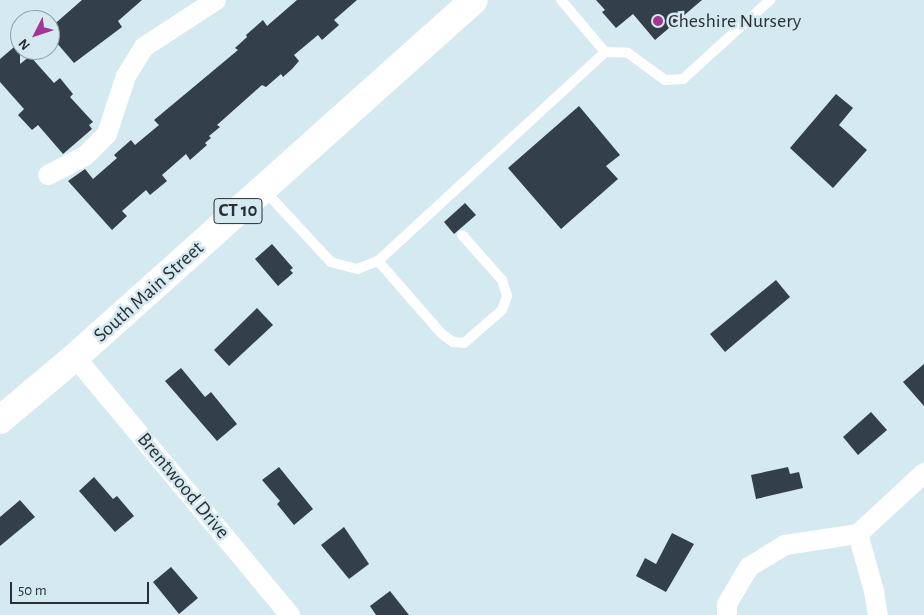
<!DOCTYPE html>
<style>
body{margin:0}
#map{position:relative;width:924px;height:615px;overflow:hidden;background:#d5e9f1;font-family:"Alegreya Sans",sans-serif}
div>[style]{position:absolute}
.building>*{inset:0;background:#333f49}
.lane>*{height:10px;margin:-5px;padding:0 5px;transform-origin:5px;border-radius:5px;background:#fff}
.street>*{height:20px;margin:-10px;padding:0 10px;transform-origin:10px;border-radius:10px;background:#fff}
.highway>*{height:28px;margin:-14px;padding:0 14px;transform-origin:14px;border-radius:14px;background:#fff}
.dots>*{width:14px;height:14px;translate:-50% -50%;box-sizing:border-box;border:2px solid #d5e9f1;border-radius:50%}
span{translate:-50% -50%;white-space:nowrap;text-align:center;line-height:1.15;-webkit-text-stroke:5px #d5e9f1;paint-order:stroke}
.shield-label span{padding:1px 4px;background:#d5e9f1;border:1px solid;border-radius:4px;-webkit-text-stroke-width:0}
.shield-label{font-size:19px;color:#283033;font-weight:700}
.poi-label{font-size:20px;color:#283033}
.left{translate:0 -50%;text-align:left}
.street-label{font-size:20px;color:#283033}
.north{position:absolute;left:10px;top:10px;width:50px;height:50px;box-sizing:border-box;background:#d5e9f1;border:1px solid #909fa5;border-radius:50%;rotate:229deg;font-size:14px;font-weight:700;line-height:20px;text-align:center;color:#283033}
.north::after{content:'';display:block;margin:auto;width:18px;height:22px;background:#a23695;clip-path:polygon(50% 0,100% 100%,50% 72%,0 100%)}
.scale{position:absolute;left:10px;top:582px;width:139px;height:22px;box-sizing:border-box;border:2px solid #283033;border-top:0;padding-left:6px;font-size:15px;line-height:18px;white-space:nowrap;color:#283033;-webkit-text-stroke:4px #d5e9f1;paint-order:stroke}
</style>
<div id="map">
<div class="building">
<i style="clip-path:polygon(82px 0,142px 0,118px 21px,122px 27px,74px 63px,50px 35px,50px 28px)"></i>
<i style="clip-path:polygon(297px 0,357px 0,334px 20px,339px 25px,322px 40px,318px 35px,294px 55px,299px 61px,292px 69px,283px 77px,281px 74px,266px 87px,262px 85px,217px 125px,220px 127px,209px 136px,211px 138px,205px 143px,207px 145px,190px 160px,186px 154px,162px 175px,167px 181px,150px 195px,146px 190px,122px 211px,127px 216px,112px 230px,68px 181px,85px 169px,93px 179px,117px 158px,114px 155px,131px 140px,135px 145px,159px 125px,154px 120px,238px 50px,235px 48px,247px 37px,246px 35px,263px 20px,267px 26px)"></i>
<i style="clip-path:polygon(596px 0,702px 0,655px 40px,633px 14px,616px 28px,602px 12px,605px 10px)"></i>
<i style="clip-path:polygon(20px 42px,20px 64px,30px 56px,54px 83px,60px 78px,73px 94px,70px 97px,93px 122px,89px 125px,92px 129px,63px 154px,38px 125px,32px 130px,18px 115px,24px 109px,0 82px,0 59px)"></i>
<i style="clip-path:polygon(836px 94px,853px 108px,839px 125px,867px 150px,833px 188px,790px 148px)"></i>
<i style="clip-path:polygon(579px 106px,620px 155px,606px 166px,618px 179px,561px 229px,508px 168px)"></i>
<i style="clip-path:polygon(465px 203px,476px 215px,454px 234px,444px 222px)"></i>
<i style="clip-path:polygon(272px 244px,293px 268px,290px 270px,293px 273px,278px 286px,255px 259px)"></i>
<i style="clip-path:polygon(776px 280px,790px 297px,725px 352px,710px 334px)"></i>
<i style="clip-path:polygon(257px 308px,273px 325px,229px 366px,214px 350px)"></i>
<i style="clip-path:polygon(924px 364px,924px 406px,903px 382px)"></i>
<i style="clip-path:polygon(181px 368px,205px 397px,211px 392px,237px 424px,217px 441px,165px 381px)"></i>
<i style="clip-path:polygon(871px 412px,887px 430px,858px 455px,843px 437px)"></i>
<i style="clip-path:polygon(279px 467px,313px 509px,294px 525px,277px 504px,280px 501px,262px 480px)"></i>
<i style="clip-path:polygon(788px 467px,790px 474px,799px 472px,803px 488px,756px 499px,751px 475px)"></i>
<i style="clip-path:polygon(94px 477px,113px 499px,117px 496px,134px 516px,115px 532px,79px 491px)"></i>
<i style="clip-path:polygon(20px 500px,35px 517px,0 546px,0 517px)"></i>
<i style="clip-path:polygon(344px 527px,369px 564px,349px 579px,321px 545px)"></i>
<i style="clip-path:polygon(672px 533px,694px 544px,666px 592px,636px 576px,645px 558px,656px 564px)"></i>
<i style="clip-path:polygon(171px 567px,198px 598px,179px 614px,153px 582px)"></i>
<i style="clip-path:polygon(390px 591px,409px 615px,376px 615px,370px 606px)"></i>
</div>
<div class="lane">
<i style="left:605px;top:52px;width:23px;rotate:2deg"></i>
<i style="left:628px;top:53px;width:46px;rotate:36.1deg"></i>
<i style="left:665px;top:80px;width:18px;rotate:-3deg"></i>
<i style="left:683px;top:79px;width:118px;rotate:-42.2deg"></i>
<i style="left:264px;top:190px;width:98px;rotate:47.1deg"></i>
<i style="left:331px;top:262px;width:27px;rotate:15deg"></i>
<i style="left:357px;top:269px;width:22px;rotate:-21deg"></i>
<i style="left:378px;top:261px;width:309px;rotate:-42.6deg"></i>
<i style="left:605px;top:52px;width:68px;rotate:-130.2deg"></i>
<i style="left:378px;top:261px;width:97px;rotate:48.8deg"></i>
<i style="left:442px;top:334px;width:14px;rotate:36deg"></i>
<i style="left:453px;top:342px;width:11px;rotate:5deg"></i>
<i style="left:464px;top:343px;width:50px;rotate:-41deg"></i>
<i style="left:502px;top:310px;width:15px;rotate:-70deg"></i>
<i style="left:507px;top:296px;width:17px;rotate:-107deg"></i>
<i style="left:502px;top:280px;width:60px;rotate:-131.6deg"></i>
</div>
<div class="street">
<i style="left:48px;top:175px;width:42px;rotate:-27.2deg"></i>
<i style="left:85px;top:156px;width:31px;rotate:-45deg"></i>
<i style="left:107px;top:134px;width:61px;rotate:-71.9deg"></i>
<i style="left:126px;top:76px;width:34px;rotate:-58deg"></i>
<i style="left:144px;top:47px;width:86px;rotate:-33.1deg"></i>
<i style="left:75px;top:357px;width:336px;rotate:50.2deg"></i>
<i style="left:858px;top:534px;width:90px;rotate:-42.7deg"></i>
<i style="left:727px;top:615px;width:11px;rotate:-90deg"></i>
<i style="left:727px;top:604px;width:43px;rotate:-59.3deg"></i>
<i style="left:749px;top:567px;width:42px;rotate:-31.4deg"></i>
<i style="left:785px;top:545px;width:74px;rotate:-8.6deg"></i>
<i style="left:858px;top:534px;width:59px;rotate:74.3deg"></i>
<i style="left:874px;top:591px;width:24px;rotate:81deg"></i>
</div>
<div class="highway">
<i style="left:0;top:420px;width:98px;rotate:-40deg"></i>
<i style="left:75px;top:357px;width:535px;rotate:-41.82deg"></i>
</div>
<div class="dots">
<i style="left:658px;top:21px;background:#a23695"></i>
</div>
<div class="shield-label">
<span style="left:238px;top:211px">CT 10</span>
</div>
<div class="poi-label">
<span class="left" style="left:668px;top:21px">Cheshire Nursery</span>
</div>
<div class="street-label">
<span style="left:149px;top:292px;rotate:-42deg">South Main Street</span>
<span style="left:183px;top:486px;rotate:50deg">Brentwood Drive</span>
</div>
<div class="north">N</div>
<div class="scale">50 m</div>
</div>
